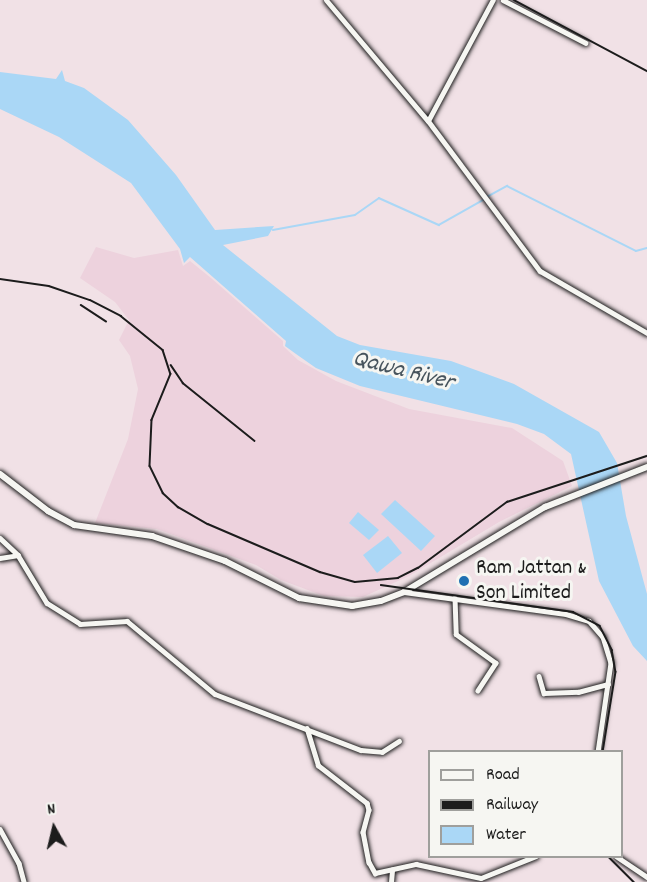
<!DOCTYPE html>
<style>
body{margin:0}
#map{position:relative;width:647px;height:882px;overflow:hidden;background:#f1e1e6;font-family:Dekko,sans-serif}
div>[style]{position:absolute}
.built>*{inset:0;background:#edd2dd}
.water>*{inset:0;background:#aad7f6}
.stream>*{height:1.5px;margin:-0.75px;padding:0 0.75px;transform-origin:0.75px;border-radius:0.75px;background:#aad7f6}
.roads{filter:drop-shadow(0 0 2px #1c1c1c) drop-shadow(0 0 2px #1c1c1c)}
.minor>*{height:4.5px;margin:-2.25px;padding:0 2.25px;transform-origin:2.25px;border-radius:2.25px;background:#f6f6f2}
.tertiary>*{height:5px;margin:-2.5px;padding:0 2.5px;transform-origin:2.5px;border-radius:2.5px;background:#f6f6f2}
.secondary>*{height:6px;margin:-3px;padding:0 3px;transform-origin:3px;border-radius:3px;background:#f6f6f2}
.rail>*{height:1.5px;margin:-0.75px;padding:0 0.75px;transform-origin:0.75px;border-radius:0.75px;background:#1c1c1c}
.dots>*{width:16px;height:16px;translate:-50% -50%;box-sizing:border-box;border:3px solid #f6f6f2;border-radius:50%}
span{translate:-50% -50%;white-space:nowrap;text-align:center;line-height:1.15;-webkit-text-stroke:6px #f6f6f2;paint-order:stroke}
.poi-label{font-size:22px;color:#1c1c1c}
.left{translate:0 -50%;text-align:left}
.water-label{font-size:24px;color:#47545d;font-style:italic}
.legend{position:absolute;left:428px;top:750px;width:195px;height:108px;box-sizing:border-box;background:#f6f6f2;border:2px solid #9f9f9c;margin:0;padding:8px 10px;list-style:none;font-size:18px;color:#1c1c1c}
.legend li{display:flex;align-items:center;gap:12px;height:30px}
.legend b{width:30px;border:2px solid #9f9f9c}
.north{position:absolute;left:24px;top:798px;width:60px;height:60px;-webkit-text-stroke:4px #f6f6f2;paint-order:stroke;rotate:352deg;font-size:16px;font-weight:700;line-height:24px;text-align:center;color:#1c1c1c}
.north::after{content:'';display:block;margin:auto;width:21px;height:27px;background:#1c1c1c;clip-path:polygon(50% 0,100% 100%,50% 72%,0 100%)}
</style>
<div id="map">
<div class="built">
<i style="clip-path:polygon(96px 247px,134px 258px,178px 250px,183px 266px,190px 261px,211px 278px,283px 341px,283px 346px,298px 360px,336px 381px,409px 409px,512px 428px,563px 461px,572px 486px,499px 522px,409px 576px,363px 597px,324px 596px,281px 580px,256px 565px,157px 529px,95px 523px,128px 439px,138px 389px,130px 356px,119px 340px,129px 320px,115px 302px,80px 278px)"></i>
</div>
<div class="water">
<i style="clip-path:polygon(62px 70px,65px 81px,84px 88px,128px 120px,176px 175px,215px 230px,274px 226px,268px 236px,223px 245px,337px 336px,360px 345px,451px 361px,514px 384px,599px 432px,617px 463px,626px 516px,647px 594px,647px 661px,633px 646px,599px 581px,571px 454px,544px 434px,517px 424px,360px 386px,316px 368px,296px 354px,285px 346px,286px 341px,190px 257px,184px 263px,180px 249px,131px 183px,59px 137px,0 109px,0 72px,56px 79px)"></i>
<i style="clip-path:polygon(395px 500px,435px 536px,421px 551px,381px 514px)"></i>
<i style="clip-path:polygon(358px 512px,379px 530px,369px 540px,349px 523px)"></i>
<i style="clip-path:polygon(388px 536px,402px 553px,377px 573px,363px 555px)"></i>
</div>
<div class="stream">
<i style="left:487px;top:197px;width:23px;rotate:-29deg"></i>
<i style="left:507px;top:186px;width:144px;rotate:26.7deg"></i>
<i style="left:636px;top:251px;width:11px;rotate:-15deg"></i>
<i style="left:273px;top:230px;width:83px;rotate:-10.4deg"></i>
<i style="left:355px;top:215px;width:29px;rotate:-35deg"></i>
<i style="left:379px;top:198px;width:66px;rotate:24.2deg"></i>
<i style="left:439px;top:225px;width:51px;rotate:-29.6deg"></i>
</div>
<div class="roads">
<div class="minor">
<i style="left:503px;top:0;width:93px;rotate:27.4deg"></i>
<i style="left:428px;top:121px;width:137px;rotate:-61.8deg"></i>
<i style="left:0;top:538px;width:25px;rotate:43deg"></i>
<i style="left:18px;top:555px;width:56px;rotate:58.9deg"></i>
<i style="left:47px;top:603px;width:39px;rotate:32deg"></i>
<i style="left:80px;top:624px;width:47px;rotate:-3.7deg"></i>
<i style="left:127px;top:621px;width:114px;rotate:39.7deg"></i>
<i style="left:215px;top:694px;width:156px;rotate:21deg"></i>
<i style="left:361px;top:750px;width:21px;rotate:5deg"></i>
<i style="left:382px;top:752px;width:20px;rotate:-33deg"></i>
<i style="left:0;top:558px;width:18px;rotate:-9deg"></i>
<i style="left:404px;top:592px;width:163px;rotate:7.7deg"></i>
<i style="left:566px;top:614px;width:24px;rotate:17deg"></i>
<i style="left:589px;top:621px;width:21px;rotate:49deg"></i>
<i style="left:603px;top:637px;width:27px;rotate:73deg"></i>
<i style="left:611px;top:663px;width:90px;rotate:98.3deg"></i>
<i style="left:455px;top:598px;width:36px;rotate:88deg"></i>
<i style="left:456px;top:634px;width:49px;rotate:35.9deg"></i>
<i style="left:496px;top:663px;width:33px;rotate:123deg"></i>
<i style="left:539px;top:676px;width:18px;rotate:74deg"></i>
<i style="left:544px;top:693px;width:34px;rotate:-2deg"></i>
<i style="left:578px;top:692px;width:31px;rotate:-15deg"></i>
<i style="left:307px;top:728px;width:39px;rotate:73deg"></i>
<i style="left:318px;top:765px;width:62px;rotate:37.8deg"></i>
<i style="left:367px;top:803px;width:7px;rotate:74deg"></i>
<i style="left:369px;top:810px;width:23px;rotate:105deg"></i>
<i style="left:363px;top:832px;width:31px;rotate:79deg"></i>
<i style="left:369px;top:862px;width:13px;rotate:61deg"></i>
<i style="left:375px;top:873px;width:42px;rotate:-12.4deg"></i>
<i style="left:416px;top:864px;width:66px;rotate:12.2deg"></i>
<i style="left:481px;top:878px;width:59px;rotate:-21.8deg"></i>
<i style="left:0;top:829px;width:39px;rotate:61deg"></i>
<i style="left:19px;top:863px;width:20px;rotate:75deg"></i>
<i style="left:616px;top:856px;width:37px;rotate:34deg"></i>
<i style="left:391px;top:882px;width:12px;rotate:-85deg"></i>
</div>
<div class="tertiary">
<i style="left:326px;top:0;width:158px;rotate:49.9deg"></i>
<i style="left:428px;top:121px;width:187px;rotate:53.3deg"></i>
<i style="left:540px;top:271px;width:124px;rotate:30.1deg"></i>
</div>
<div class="secondary">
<i style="left:0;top:474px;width:61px;rotate:37.6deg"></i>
<i style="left:48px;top:511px;width:30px;rotate:28deg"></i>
<i style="left:74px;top:525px;width:79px;rotate:8deg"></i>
<i style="left:152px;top:536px;width:77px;rotate:18.9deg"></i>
<i style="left:225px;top:561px;width:83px;rotate:26.6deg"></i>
<i style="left:299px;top:598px;width:54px;rotate:8.6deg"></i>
<i style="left:352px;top:606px;width:29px;rotate:-10deg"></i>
<i style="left:381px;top:601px;width:25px;rotate:-21deg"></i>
<i style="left:404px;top:592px;width:165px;rotate:-31.1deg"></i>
<i style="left:545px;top:507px;width:110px;rotate:-21.4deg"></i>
</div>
</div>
<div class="rail">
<i style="left:514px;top:0;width:151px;rotate:28.1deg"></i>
<i style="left:0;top:279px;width:49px;rotate:8.1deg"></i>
<i style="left:49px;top:286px;width:43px;rotate:18.9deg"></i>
<i style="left:90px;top:300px;width:35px;rotate:27deg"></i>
<i style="left:121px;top:316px;width:54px;rotate:39deg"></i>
<i style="left:163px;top:350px;width:25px;rotate:72deg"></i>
<i style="left:171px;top:374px;width:50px;rotate:112.4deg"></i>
<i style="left:152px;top:420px;width:46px;rotate:92.5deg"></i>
<i style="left:150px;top:466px;width:30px;rotate:64deg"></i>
<i style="left:163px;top:493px;width:21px;rotate:43deg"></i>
<i style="left:178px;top:507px;width:34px;rotate:30deg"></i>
<i style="left:208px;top:524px;width:122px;rotate:23.2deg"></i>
<i style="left:320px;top:572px;width:36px;rotate:16deg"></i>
<i style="left:355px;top:582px;width:43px;rotate:-5.3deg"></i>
<i style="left:398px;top:578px;width:22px;rotate:-27deg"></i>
<i style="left:418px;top:568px;width:111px;rotate:-36.6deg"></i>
<i style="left:507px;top:502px;width:147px;rotate:-18.2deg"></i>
<i style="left:81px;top:305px;width:30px;rotate:33deg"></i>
<i style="left:171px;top:365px;width:22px;rotate:56deg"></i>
<i style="left:183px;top:383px;width:92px;rotate:38.9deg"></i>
<i style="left:381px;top:585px;width:194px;rotate:8deg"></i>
<i style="left:573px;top:612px;width:30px;rotate:27deg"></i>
<i style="left:600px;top:626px;width:27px;rotate:63deg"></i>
<i style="left:612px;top:650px;width:22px;rotate:80deg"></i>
<i style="left:616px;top:672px;width:81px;rotate:99.2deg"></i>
<i style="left:608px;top:856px;width:37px;rotate:45deg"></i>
</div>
<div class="dots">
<i style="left:464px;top:581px;background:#1f6fb2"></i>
</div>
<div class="poi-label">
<span class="left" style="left:476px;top:581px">Ram Jattan &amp;<br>Son Limited</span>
</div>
<div class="water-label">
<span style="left:403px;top:372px;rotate:14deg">Qawa River</span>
</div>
<ul class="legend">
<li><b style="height:8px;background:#f6f6f2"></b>Road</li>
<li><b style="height:8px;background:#1c1c1c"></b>Railway</li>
<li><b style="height:16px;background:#aad7f6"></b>Water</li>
</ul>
<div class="north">N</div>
</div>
